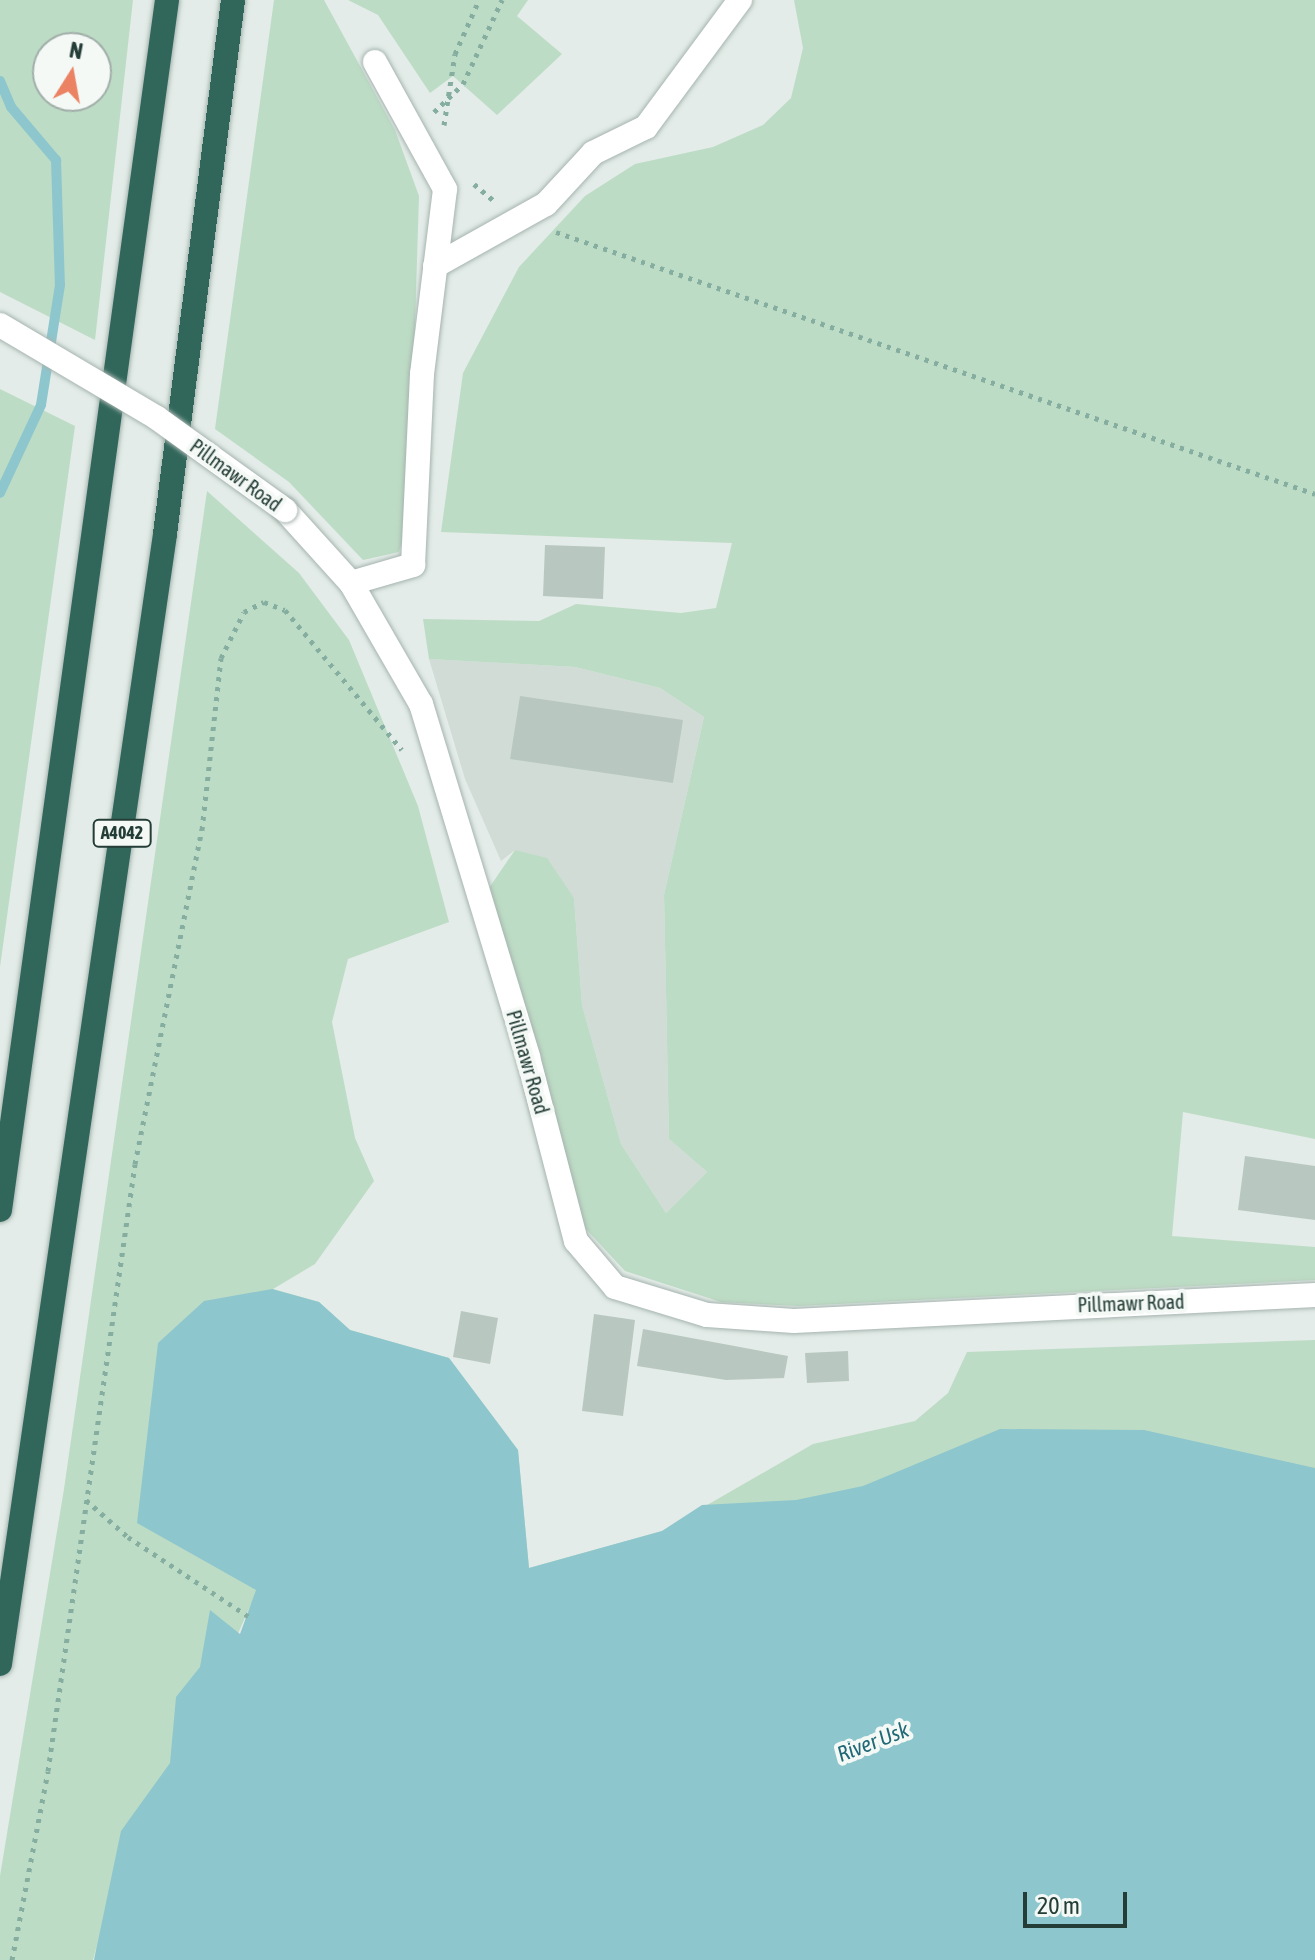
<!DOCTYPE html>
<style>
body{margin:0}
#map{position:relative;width:1315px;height:1960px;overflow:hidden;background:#e3ece8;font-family:"Asap Condensed",sans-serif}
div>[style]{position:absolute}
.built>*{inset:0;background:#d1dcd7}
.green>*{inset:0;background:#bddcc5}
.water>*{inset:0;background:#8ec6ce}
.stream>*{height:10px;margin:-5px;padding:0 5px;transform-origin:5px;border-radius:5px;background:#8ec6ce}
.building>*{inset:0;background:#b9c7c1}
.path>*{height:5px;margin-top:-2.5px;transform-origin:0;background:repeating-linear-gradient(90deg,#85aea1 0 4px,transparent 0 10px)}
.roads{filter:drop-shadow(0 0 2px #a6b4af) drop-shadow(0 0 2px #a6b4af)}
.minor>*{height:24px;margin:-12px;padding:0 12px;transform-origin:12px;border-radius:12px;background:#fff}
.highway>*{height:24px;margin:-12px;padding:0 12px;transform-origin:12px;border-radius:12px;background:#31675b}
.bridges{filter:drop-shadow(0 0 2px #a6b4af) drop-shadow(0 0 2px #a6b4af)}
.minor-bridge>*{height:24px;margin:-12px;padding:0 12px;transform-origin:12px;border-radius:12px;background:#fff}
span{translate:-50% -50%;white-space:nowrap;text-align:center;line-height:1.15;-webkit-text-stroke:8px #f4f9f6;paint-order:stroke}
.shield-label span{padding:2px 6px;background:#f4f9f6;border:2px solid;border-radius:6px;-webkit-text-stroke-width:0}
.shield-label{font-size:18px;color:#243d36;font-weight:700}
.street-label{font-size:20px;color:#243d36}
.water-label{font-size:22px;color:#216976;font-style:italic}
.north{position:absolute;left:32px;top:32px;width:80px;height:80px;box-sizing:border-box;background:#f4f9f6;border:2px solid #a1aea9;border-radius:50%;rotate:11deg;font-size:22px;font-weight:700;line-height:32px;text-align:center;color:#243d36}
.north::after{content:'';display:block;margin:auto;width:28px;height:36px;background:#eb8263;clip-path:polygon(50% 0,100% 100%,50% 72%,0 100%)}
.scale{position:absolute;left:1023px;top:1892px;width:104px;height:36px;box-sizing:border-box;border:4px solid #243d36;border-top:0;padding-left:10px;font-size:24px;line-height:28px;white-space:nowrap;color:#243d36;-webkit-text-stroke:6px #f4f9f6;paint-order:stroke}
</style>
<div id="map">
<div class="built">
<i style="clip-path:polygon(429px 659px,575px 667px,660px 688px,704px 717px,664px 895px,669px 1139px,707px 1172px,666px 1213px,621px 1144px,582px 1005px,574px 898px,515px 850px,501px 861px,465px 779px)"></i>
</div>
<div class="green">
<i style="clip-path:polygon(evenodd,0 0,133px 0,95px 340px,0 292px,0 0,48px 48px,96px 48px,96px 96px,48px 96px,48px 48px)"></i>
<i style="clip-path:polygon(274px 0,324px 0,395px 130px,419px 196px,409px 518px,399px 552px,363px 560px,289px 482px,215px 429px)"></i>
<i style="clip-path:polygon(348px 0,528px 0,517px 16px,562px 54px,497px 115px,453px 76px,430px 93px,378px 15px)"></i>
<i style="clip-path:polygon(794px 0,1315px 0,1315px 1139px,1183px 1112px,1172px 1236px,1315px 1247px,1315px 1280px,798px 1306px,721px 1302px,625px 1271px,585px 1228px,489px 888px,515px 850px,547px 858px,574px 898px,582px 1005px,621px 1144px,666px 1213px,707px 1172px,669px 1139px,664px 895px,704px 717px,660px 688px,575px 667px,429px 659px,423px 619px,539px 621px,576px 604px,681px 613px,716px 608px,732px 543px,441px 532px,463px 373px,519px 267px,585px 196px,635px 164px,713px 147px,763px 125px,791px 98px,803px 48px)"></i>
<i style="clip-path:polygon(0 389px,75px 426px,0 967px)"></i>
<i style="clip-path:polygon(207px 491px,299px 573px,349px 640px,418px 806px,449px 922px,348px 959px,332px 1022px,355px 1138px,374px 1181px,315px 1264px,273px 1289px,319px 1302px,350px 1330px,449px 1358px,518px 1450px,529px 1568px,662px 1531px,813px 1444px,915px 1421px,948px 1393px,967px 1352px,1315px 1340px,1315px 1568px,251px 1604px,94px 1960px,97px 1945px,93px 1960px,0 1960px,0 1876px,64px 1489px)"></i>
</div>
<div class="water">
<i style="clip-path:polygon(272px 1289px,319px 1302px,350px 1330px,449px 1358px,518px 1450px,529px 1568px,662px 1531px,702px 1505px,796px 1500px,863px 1486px,1000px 1429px,1144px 1430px,1315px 1468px,1315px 1960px,94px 1960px,121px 1831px,170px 1763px,176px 1697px,200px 1667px,210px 1610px,240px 1634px,256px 1590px,137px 1523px,158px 1343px,204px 1301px)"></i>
</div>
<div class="stream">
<i style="left:0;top:81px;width:28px;rotate:67deg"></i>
<i style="left:11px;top:107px;width:70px;rotate:49.7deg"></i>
<i style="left:56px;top:160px;width:125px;rotate:88.2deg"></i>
<i style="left:60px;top:285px;width:121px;rotate:99deg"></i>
<i style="left:41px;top:405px;width:97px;rotate:115deg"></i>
</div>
<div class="building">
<i style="clip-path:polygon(545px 545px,605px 547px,603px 599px,543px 596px)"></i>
<i style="clip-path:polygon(520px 696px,683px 720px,673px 783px,510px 759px)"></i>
<i style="clip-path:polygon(1245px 1156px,1315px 1166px,1315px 1220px,1238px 1210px)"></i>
<i style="clip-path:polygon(461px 1311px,498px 1318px,490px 1364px,453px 1357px)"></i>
<i style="clip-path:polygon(594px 1314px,635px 1320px,623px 1416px,582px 1411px)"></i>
<i style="clip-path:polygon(643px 1329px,788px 1356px,784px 1378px,726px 1380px,637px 1366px)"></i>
<i style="clip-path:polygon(848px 1351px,849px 1381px,807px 1383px,805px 1353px)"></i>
</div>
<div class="path">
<i style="left:434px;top:112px;width:40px;rotate:-44deg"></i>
<i style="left:463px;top:84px;width:93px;rotate:-65.1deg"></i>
<i style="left:444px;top:125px;width:72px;rotate:-81.2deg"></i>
<i style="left:455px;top:54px;width:59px;rotate:-66deg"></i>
<i style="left:474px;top:184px;width:26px;rotate:40deg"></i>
<i style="left:556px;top:232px;width:803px;rotate:19.04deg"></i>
<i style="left:86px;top:1500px;width:56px;rotate:41.4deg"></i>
<i style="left:128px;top:1537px;width:144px;rotate:33.4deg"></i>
<i style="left:12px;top:1960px;width:192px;rotate:-79.2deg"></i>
<i style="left:48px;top:1771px;width:613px;rotate:-81.84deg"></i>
<i style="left:135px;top:1164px;width:341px;rotate:-78.7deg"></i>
<i style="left:202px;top:830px;width:173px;rotate:-83.7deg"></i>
<i style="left:221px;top:658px;width:51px;rotate:-63.4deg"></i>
<i style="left:244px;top:612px;width:22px;rotate:-27deg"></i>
<i style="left:264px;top:602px;width:22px;rotate:21deg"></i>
<i style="left:285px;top:610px;width:182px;rotate:50.1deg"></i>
</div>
<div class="roads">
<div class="minor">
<i style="left:435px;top:266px;width:127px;rotate:-29.2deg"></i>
<i style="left:546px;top:204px;width:69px;rotate:-47.3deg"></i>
<i style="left:593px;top:153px;width:59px;rotate:-26.1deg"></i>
<i style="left:646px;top:127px;width:158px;rotate:-53.5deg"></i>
<i style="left:285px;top:510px;width:98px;rotate:47.9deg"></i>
<i style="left:351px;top:583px;width:140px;rotate:60deg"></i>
<i style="left:421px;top:704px;width:369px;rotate:73.1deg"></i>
<i style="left:528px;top:1057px;width:190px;rotate:75.4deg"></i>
<i style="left:576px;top:1241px;width:60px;rotate:49.7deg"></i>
<i style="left:615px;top:1287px;width:96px;rotate:16.9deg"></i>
<i style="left:707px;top:1315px;width:87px;rotate:3.9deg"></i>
<i style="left:794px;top:1321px;width:522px;rotate:-2.86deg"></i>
<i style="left:351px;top:583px;width:65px;rotate:-16.2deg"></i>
<i style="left:413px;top:565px;width:191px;rotate:-87.3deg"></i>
<i style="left:422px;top:374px;width:186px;rotate:-82.9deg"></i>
<i style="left:445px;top:189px;width:145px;rotate:-118.9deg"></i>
</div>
<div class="highway">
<i style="left:0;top:1210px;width:1221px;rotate:-82.14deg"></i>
<i style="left:0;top:1664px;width:1142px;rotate:-81.69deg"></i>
<i style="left:165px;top:534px;width:538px;rotate:-82.74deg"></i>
</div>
</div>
<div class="bridges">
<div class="minor-bridge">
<i style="left:0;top:325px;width:182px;rotate:30.6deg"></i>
<i style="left:157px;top:418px;width:158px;rotate:35.7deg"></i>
</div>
</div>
<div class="shield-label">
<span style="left:122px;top:833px">A4042</span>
</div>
<div class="street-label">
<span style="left:236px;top:475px;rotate:36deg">Pillmawr Road</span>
<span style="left:528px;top:1062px;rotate:74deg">Pillmawr Road</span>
<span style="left:1131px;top:1303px;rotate:-2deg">Pillmawr Road</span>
</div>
<div class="water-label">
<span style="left:873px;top:1742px;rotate:-21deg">River Usk</span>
</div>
<div class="north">N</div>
<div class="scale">20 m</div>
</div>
